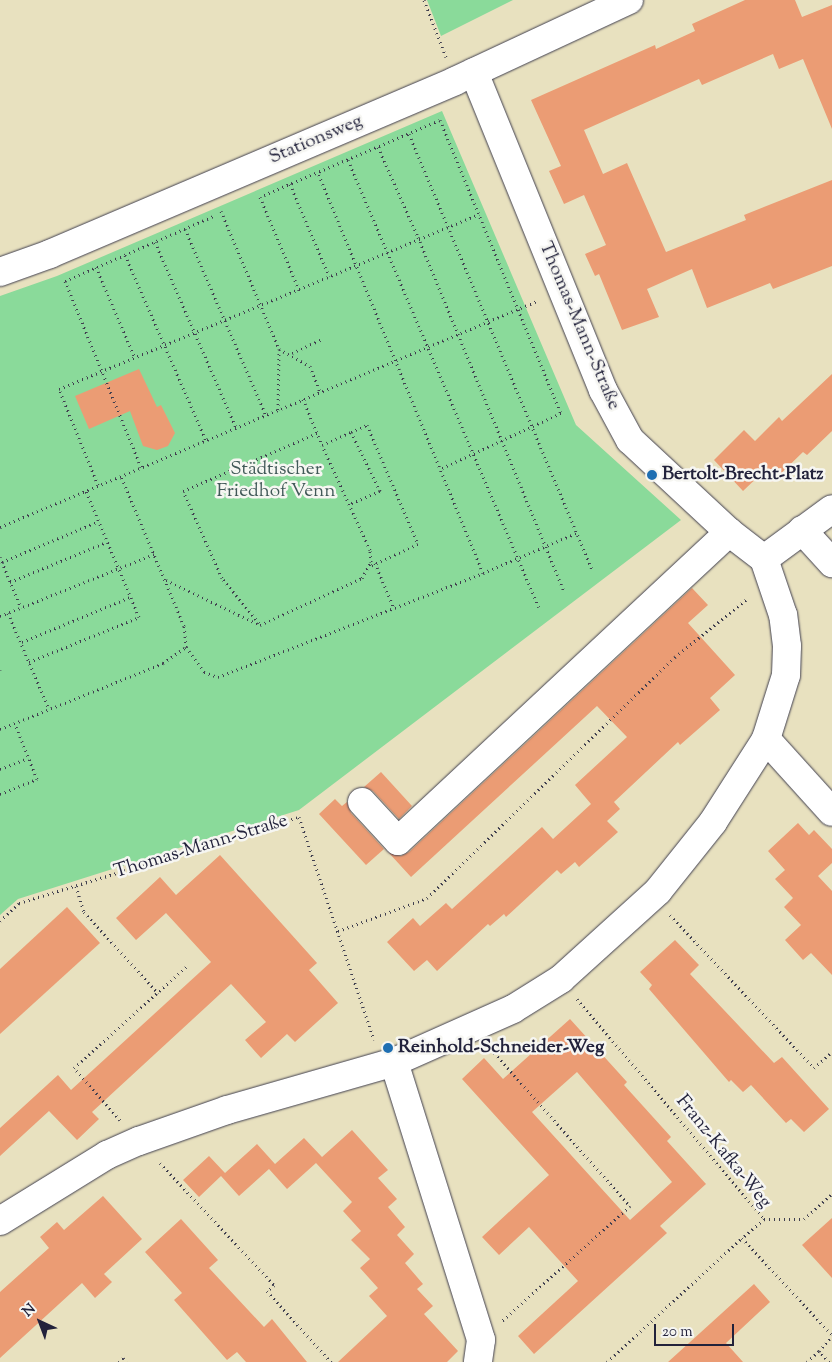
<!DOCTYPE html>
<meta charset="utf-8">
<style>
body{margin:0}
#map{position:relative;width:832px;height:1362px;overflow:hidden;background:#e8e1bf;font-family:"Sorts Mill Goudy",serif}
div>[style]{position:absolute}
.green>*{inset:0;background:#8ada9a}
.building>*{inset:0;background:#eb9c74}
.path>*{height:3px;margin-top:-1.5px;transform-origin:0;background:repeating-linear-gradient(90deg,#403f4f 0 1px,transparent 0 5px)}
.roads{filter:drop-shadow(0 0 1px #403f4f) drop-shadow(0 0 1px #403f4f)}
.minor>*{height:28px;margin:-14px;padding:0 14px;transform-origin:14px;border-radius:14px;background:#fff}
.dots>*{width:14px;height:14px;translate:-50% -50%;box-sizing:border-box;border:2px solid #f6f6f2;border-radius:50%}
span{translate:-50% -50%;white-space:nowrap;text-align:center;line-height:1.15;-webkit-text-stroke:5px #f6f6f2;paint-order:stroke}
.street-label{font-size:19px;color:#22223b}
.park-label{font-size:19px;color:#415958}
.poi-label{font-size:19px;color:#22223b;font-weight:700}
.left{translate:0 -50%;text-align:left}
.north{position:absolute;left:15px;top:1297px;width:50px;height:50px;-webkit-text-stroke:4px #f6f6f2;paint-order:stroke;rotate:317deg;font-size:14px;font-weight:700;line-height:20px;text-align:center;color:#22223b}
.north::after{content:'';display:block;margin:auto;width:18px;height:22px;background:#22223b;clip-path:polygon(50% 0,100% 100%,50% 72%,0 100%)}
.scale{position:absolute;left:654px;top:1324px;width:80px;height:22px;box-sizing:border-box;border:2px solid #22223b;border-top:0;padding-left:6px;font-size:15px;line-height:18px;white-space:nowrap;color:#22223b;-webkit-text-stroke:4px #f6f6f2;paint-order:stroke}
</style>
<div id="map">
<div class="green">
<i style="clip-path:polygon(427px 0,513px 0,441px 36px)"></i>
<i style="clip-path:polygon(442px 111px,576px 425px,681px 520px,299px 810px,18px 899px,0 915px,0 296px,57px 276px)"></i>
</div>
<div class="building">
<i style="clip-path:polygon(745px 0,795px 0,802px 17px,832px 5px,832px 129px,803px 59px,779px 69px,773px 54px,702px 85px,699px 79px,584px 130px,603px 174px,627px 163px,666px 252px,746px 220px,744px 215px,832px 180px,832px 266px,773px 289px,770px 283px,707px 308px,692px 269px,647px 289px,659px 317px,622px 330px,599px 274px,595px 276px,585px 254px,606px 245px,584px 195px,564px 204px,549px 171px,561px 166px,531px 100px,655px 45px,656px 49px,695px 31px,692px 24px)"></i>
<i style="clip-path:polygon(139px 369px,157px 407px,161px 405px,175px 433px,168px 446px,157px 450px,143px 446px,130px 411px,89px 429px,75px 396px)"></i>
<i style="clip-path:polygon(832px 374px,832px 431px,807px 455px,803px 452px,772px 482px,763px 472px,743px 491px,714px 460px,744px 430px,755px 441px,779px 417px,782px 421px)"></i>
<i style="clip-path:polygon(692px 588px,708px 605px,688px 623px,735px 675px,710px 698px,720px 710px,680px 745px,678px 742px,614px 802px,620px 809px,607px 821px,618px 832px,579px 867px,575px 862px,561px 874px,557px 870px,506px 917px,504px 914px,490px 926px,488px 924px,437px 971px,427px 960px,414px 971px,387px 942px,413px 918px,420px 926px,446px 903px,452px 909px,542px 827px,553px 839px,591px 804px,575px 785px,627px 737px,597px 706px,411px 877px,389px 853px,401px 856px,409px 852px)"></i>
<i style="clip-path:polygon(381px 772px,412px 806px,399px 819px,373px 791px,364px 787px)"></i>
<i style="clip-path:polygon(335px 799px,342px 806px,347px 802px,351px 813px,384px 849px,366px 865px,319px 814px)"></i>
<i style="clip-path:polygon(798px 823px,809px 835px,814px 830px,832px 849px,832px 863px,818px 876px,832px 891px,832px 975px,811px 953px,803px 960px,785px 940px,801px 925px,784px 907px,793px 898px,775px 879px,785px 870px,768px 851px)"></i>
<i style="clip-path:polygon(220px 855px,317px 963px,309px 970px,338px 1003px,295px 1042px,287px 1034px,261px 1058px,245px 1040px,266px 1022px,231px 984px,92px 1112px,99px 1119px,77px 1140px,49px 1111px,0 1156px,0 1128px,58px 1075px,71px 1090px,211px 962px,166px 913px,136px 940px,116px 918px,160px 877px,176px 895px)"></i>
<i style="clip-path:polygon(67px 907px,100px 943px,0 1034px,0 969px)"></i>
<i style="clip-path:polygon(675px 940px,699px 965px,690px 974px,774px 1063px,782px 1057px,829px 1109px,804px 1132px,791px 1119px,786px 1123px,751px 1085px,743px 1092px,731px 1080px,729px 1082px,649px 989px,652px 985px,640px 972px)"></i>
<i style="clip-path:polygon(evenodd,570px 1019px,627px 1082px,624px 1085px,671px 1137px,667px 1141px,706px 1184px,660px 1226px,667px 1233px,534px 1354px,518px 1336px,578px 1281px,529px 1227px,499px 1255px,482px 1237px,549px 1175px,462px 1079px,484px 1058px,503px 1079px,570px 1019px,577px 1072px,672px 1182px,630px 1220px,532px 1112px,577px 1072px)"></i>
<i style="clip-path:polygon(352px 1130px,388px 1170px,378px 1178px,397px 1199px,388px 1207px,405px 1227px,397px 1235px,414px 1254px,405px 1263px,423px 1284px,417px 1289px,433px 1306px,424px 1314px,458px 1351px,447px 1362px,338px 1362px,387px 1316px,369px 1296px,378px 1288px,360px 1268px,370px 1259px,351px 1240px,361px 1231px,343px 1211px,352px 1202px,316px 1163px,287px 1189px,269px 1169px,239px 1196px,221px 1176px,199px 1197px,183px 1180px,209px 1156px,225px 1173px,257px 1144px,275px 1164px,304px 1138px,322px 1157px)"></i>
<i style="clip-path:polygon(103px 1196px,142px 1239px,104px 1274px,112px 1282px,95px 1298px,82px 1283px,0 1358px,0 1292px,49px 1248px,40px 1237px,57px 1222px,64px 1230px)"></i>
<i style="clip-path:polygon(832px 1218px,832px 1278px,802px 1245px)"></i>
<i style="clip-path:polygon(181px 1219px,218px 1260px,209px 1268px,264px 1327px,272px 1319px,307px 1362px,246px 1362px,237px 1352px,227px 1360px,174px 1300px,182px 1293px,145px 1252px)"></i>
<i style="clip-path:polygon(754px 1284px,770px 1302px,726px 1343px,743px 1362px,668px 1362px)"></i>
</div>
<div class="path">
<i style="left:424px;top:0;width:61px;rotate:68.9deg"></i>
<i style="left:409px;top:134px;width:474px;rotate:67.2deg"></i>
<i style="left:378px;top:147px;width:98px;rotate:66deg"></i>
<i style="left:418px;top:237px;width:384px;rotate:67.6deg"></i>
<i style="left:348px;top:160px;width:486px;rotate:66.9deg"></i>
<i style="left:290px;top:184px;width:100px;rotate:67deg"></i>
<i style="left:264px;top:195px;width:191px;rotate:-23.1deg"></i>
<i style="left:440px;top:120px;width:317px;rotate:67.6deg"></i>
<i style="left:561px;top:413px;width:133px;rotate:155.2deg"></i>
<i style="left:260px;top:197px;width:101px;rotate:67.2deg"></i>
<i style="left:221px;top:211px;width:150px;rotate:67.2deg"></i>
<i style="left:279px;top:349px;width:61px;rotate:90.9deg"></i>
<i style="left:185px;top:229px;width:203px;rotate:66.5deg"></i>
<i style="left:155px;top:242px;width:202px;rotate:66.4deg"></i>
<i style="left:125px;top:255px;width:202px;rotate:66.4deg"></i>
<i style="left:96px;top:267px;width:99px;rotate:66.8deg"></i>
<i style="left:279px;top:349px;width:35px;rotate:29deg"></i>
<i style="left:310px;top:366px;width:28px;rotate:69deg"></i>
<i style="left:292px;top:353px;width:33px;rotate:-25deg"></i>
<i style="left:303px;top:399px;width:50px;rotate:67.6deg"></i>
<i style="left:322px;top:445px;width:32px;rotate:-24deg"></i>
<i style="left:351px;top:432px;width:66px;rotate:63.8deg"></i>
<i style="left:380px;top:491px;width:34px;rotate:157deg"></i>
<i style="left:351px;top:432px;width:17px;rotate:-24deg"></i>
<i style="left:367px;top:425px;width:129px;rotate:66.8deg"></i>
<i style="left:418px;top:544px;width:53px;rotate:155.4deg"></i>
<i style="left:141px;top:467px;width:201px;rotate:-112.2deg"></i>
<i style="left:65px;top:281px;width:163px;rotate:-23.6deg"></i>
<i style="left:98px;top:485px;width:104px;rotate:-112.1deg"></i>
<i style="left:59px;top:389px;width:455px;rotate:-22.6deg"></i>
<i style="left:0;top:527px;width:583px;rotate:-22.82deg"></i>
<i style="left:0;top:557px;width:55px;rotate:67.6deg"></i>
<i style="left:2px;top:562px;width:105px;rotate:-22.9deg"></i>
<i style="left:375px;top:563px;width:47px;rotate:67.3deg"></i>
<i style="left:483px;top:573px;width:102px;rotate:-23.1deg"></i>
<i style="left:166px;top:580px;width:104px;rotate:25.6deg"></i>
<i style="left:260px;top:625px;width:112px;rotate:-24.7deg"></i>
<i style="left:362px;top:578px;width:18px;rotate:-61deg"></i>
<i style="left:371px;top:562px;width:12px;rotate:-95deg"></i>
<i style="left:370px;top:550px;width:115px;rotate:-114.6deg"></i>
<i style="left:10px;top:582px;width:105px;rotate:-22.4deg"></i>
<i style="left:8px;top:613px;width:104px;rotate:66.9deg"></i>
<i style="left:0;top:616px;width:166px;rotate:-21.9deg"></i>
<i style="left:259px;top:623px;width:58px;rotate:-129.4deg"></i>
<i style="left:222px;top:578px;width:95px;rotate:-114.1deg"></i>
<i style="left:183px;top:491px;width:146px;rotate:-23.4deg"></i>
<i style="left:22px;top:642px;width:117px;rotate:-22.6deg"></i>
<i style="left:186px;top:647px;width:31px;rotate:54deg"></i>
<i style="left:204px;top:672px;width:15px;rotate:20deg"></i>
<i style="left:218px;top:677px;width:285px;rotate:-21.4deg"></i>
<i style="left:483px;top:573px;width:434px;rotate:-112.4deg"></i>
<i style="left:29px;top:662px;width:119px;rotate:-22.2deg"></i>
<i style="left:139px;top:617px;width:137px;rotate:-112.8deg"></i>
<i style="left:0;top:670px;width:4px;rotate:90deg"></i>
<i style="left:0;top:729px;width:176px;rotate:-22deg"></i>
<i style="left:163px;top:663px;width:28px;rotate:-35deg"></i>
<i style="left:186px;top:647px;width:21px;rotate:-95deg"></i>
<i style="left:184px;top:626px;width:163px;rotate:-112.8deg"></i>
<i style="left:0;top:769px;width:30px;rotate:-21deg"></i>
<i style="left:0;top:794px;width:40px;rotate:-22deg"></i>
<i style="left:37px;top:779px;width:59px;rotate:-111.8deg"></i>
<i style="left:76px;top:886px;width:27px;rotate:73deg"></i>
<i style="left:84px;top:912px;width:110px;rotate:47.6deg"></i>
<i style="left:670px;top:915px;width:210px;rotate:46.7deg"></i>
<i style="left:814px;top:1068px;width:24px;rotate:-42deg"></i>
<i style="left:0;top:921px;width:26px;rotate:-43deg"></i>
<i style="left:19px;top:903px;width:293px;rotate:-17.1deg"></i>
<i style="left:299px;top:817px;width:235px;rotate:71.4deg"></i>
<i style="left:338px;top:931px;width:95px;rotate:-20.3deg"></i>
<i style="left:427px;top:898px;width:346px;rotate:-44.2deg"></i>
<i style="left:675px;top:657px;width:94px;rotate:-38.9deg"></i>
<i style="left:577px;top:999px;width:289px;rotate:49.6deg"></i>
<i style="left:764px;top:1219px;width:29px;rotate:139deg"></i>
<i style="left:742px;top:1238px;width:132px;rotate:47.1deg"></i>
<i style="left:491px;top:1049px;width:210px;rotate:48.5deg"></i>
<i style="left:630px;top:1206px;width:172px;rotate:138.1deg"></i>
<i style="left:120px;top:1120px;width:69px;rotate:-131.5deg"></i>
<i style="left:74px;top:1068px;width:152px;rotate:-42.1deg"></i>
<i style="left:160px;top:1163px;width:167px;rotate:46.9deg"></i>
<i style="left:274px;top:1285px;width:9px;rotate:139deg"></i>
<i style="left:267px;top:1291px;width:96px;rotate:48deg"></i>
<i style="left:764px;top:1219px;width:40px"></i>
<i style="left:804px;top:1219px;width:38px;rotate:-42deg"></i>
<i style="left:119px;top:1362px;width:6px;rotate:-45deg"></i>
<i style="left:123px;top:1358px;width:5px;rotate:53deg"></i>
<i style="left:607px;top:1362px;width:183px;rotate:-42.6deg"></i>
<i style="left:807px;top:1362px;width:16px;rotate:-43deg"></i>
<i style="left:829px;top:1362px;width:15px;rotate:-132deg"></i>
<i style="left:819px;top:1351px;width:20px;rotate:-49deg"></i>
</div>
<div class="roads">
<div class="minor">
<i style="left:0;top:272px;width:53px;rotate:-19.8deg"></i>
<i style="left:50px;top:254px;width:440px;rotate:-23.1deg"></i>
<i style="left:455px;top:81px;width:192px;rotate:-25deg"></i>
<i style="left:802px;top:530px;width:45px;rotate:47.7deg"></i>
<i style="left:764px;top:559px;width:84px;rotate:-36.3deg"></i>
<i style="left:766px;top:739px;width:98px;rotate:47.9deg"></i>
<i style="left:362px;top:802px;width:53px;rotate:47.3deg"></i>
<i style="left:398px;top:841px;width:453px;rotate:-43deg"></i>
<i style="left:394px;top:1062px;width:291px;rotate:72.6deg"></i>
<i style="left:481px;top:1340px;width:22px;rotate:98deg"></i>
<i style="left:0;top:1221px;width:126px;rotate:-31.7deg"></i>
<i style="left:107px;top:1155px;width:35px;rotate:-24deg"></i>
<i style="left:139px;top:1141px;width:93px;rotate:-19.4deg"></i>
<i style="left:227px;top:1110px;width:174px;rotate:-16deg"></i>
<i style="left:394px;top:1062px;width:130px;rotate:-24deg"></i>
<i style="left:513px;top:1009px;width:57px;rotate:-32deg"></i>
<i style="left:561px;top:979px;width:131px;rotate:-42.2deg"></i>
<i style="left:658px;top:891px;width:88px;rotate:-51.4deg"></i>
<i style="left:713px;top:822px;width:98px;rotate:-57.4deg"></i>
<i style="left:766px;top:739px;width:67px;rotate:-72.6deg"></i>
<i style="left:786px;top:675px;width:29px;rotate:-88deg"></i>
<i style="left:787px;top:646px;width:31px;rotate:-97deg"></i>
<i style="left:783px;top:615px;width:59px;rotate:-108.7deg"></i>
<i style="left:764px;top:559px;width:44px;rotate:-142.4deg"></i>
<i style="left:729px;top:532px;width:135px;rotate:-137.1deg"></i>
<i style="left:630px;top:440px;width:57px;rotate:-118.4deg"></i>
<i style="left:603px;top:390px;width:343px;rotate:-112.1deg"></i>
</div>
</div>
<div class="dots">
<i style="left:652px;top:475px;background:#1f6fb2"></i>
<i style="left:388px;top:1048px;background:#1f6fb2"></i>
</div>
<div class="street-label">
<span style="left:316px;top:140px;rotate:-23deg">Stationsweg</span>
<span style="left:579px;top:326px;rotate:67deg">Thomas-Mann-Straße</span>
<span style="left:201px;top:847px;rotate:-17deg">Thomas-Mann-Straße</span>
<span style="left:723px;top:1152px;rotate:51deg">Franz-Kafka-Weg</span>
</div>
<div class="park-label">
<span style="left:276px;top:481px">Städtischer<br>Friedhof Venn</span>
</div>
<div class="poi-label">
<span class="left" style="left:662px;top:475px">Bertolt-Brecht-Platz</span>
<span class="left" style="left:398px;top:1048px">Reinhold-Schneider-Weg</span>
</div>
<div class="north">N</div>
<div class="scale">20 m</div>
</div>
